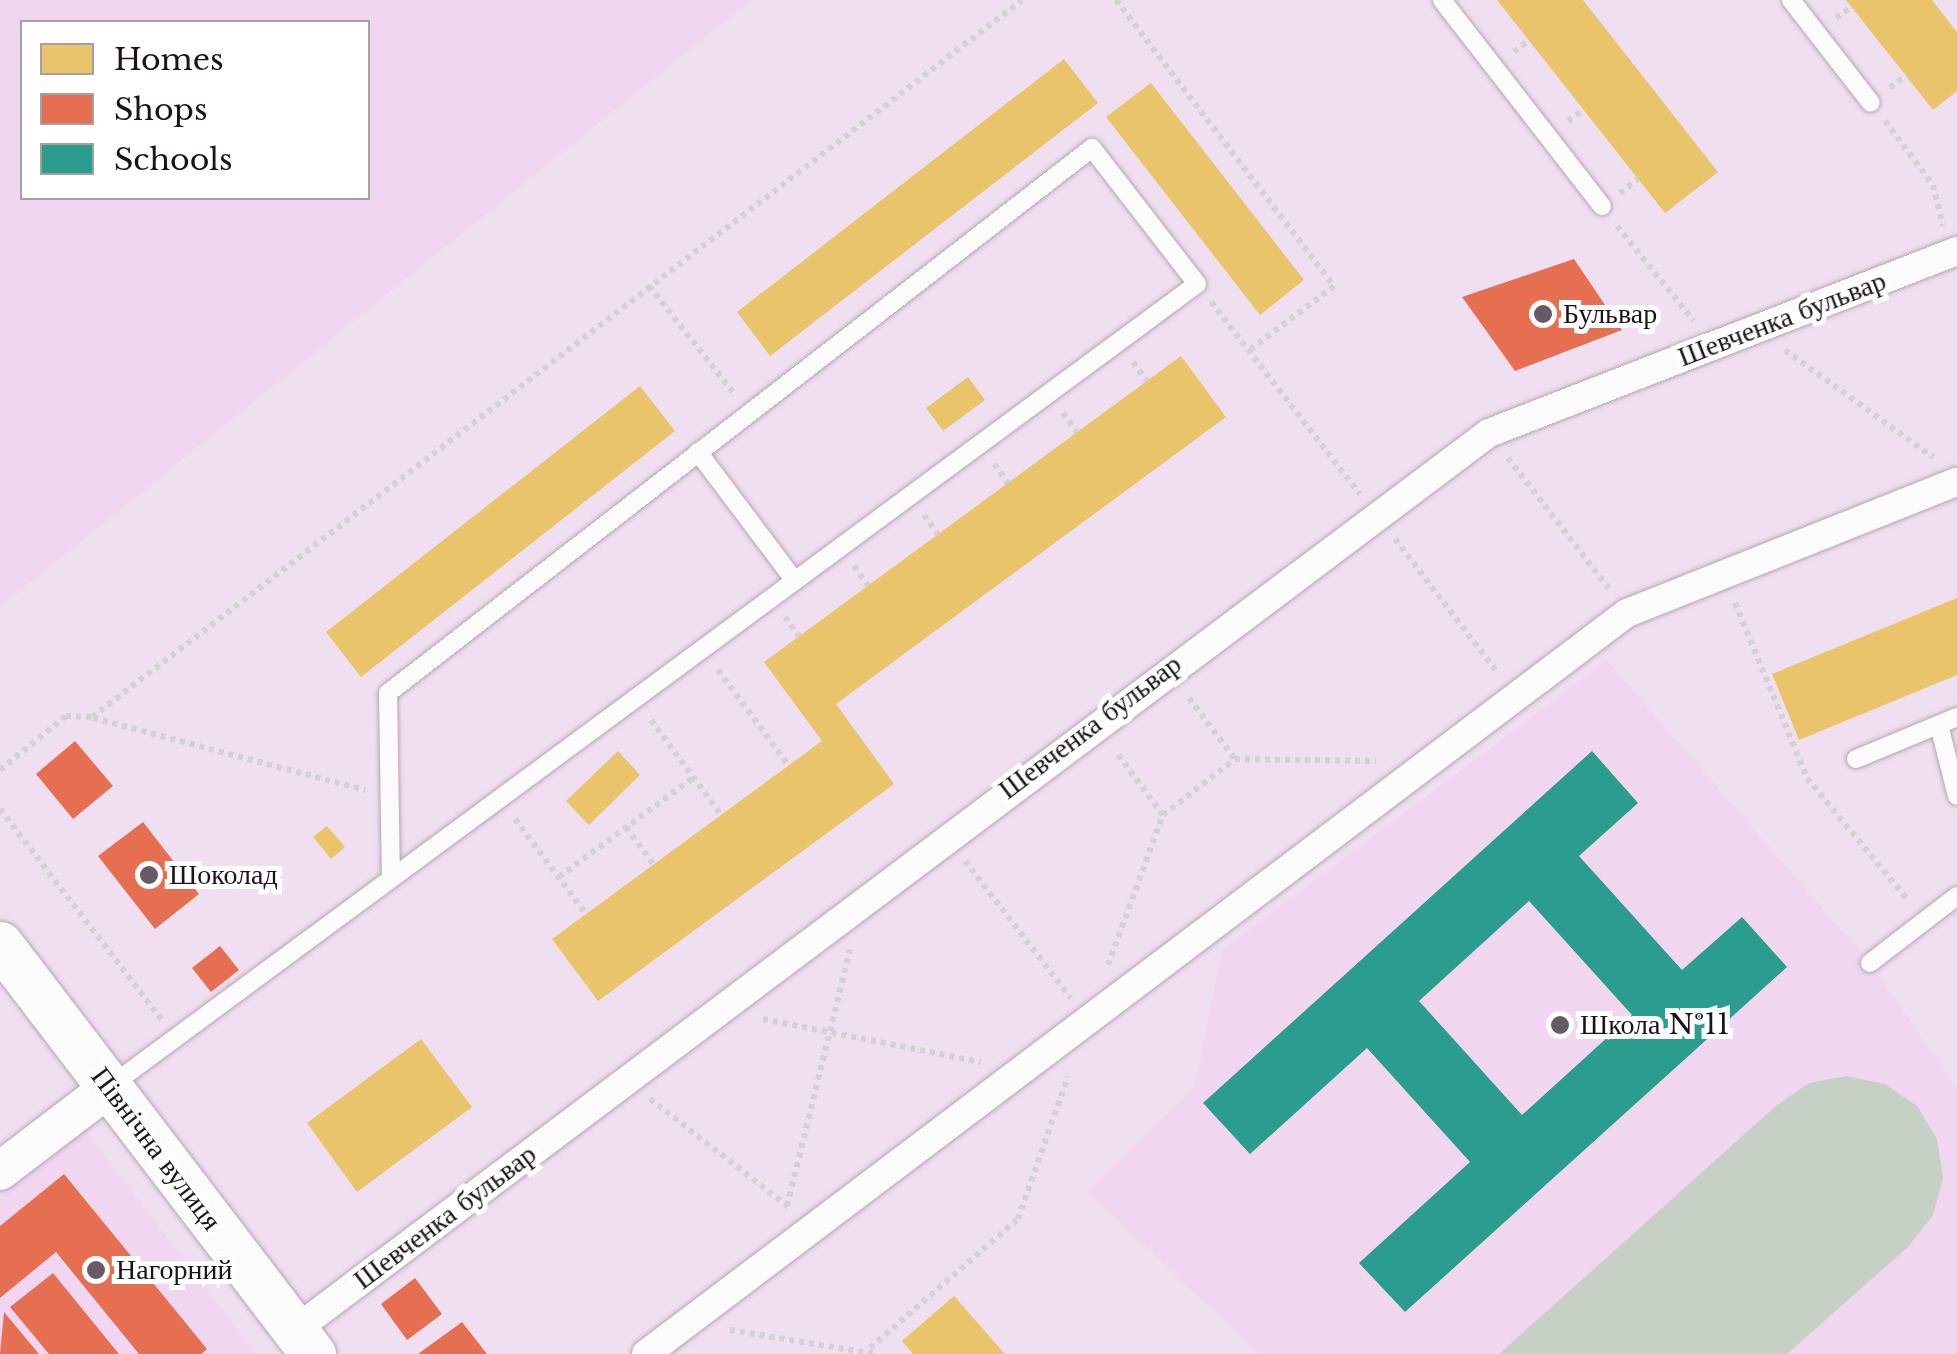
<!DOCTYPE html>
<meta charset="utf-8">
<style>
body{margin:0}
#map{position:relative;width:1957px;height:1354px;overflow:hidden;background:#f0dff0;font-family:"Libre Baskerville",serif}
div>[style]{position:absolute}
.built>*{inset:0;background:#f1d6f1}
.green>*{inset:0;background:#c7d0c5}
.homes>*{inset:0;background:#e9c46a}
.shops>*{inset:0;background:#e76f51}
.schools>*{inset:0;background:#2a9d8f}
.path>*{height:6px;margin-top:-3px;transform-origin:0;background:repeating-linear-gradient(90deg,#d4d0d4 0 5px,transparent 0 10px)}
.roads{filter:drop-shadow(0 0 2px #b4a7b4) drop-shadow(0 0 2px #b4a7b4)}
.service>*{height:18px;margin:-9px;padding:0 9px;transform-origin:9px;border-radius:9px;background:#fdfafd}
.pedestrian>*{height:28px;margin:-14px;padding:0 14px;transform-origin:14px;border-radius:14px;background:#fdfafd}
.minor>*{height:38px;margin:-19px;padding:0 19px;transform-origin:19px;border-radius:19px;background:#fdfafd}
.tertiary>*{height:45px;margin:-22.5px;padding:0 22.5px;transform-origin:22.5px;border-radius:22.5px;background:#fdfafd}
.dots>*{width:28px;height:28px;translate:-50% -50%;box-sizing:border-box;border:5px solid #fff;border-radius:50%}
span{translate:-50% -50%;white-space:nowrap;text-align:center;line-height:1.15;-webkit-text-stroke:10px #fff;paint-order:stroke}
.poi-label{font-size:28px;color:#1c121c}
.left{translate:0 -50%;text-align:left}
.street-label{font-size:28px;color:#1c121c}
.legend{position:absolute;left:20px;top:20px;width:350px;height:180px;box-sizing:border-box;background:#fff;border:2px solid #a4a0a4;margin:0;padding:12px 18px;list-style:none;font-size:30px;color:#1c121c}
.legend li{display:flex;align-items:center;gap:20px;height:50px}
.legend b{width:50px;border:2px solid #a4a0a4}
</style>
<div id="map">
<div class="built">
<i style="clip-path:polygon(evenodd,0 0,751px 0,0 607px,0 0,368px 22px,368px 198px,22px 198px,22px 22px,368px 22px)"></i>
<i style="clip-path:polygon(1607px 660px,1870px 963px,1957px 1088px,1957px 1354px,1259px 1354px,1087px 1191px,1195px 1087px,1222px 950px)"></i>
<i style="clip-path:polygon(80px 1123px,256px 1354px,0 1354px,0 1185px)"></i>
</div>
<div class="green">
<i style="clip-path:polygon(1847px 1076px,1885px 1084px,1917px 1106px,1937px 1139px,1943px 1178px,1933px 1215px,1909px 1246px,1787px 1354px,1499px 1354px,1777px 1105px,1809px 1083px)"></i>
</div>
<div class="homes">
<i style="clip-path:polygon(1497px 0,1583px 0,1718px 172px,1665px 213px)"></i>
<i style="clip-path:polygon(1846px 0,1932px 0,1957px 32px,1957px 91px,1933px 110px)"></i>
<i style="clip-path:polygon(1064px 59px,1098px 103px,770px 356px,737px 312px)"></i>
<i style="clip-path:polygon(1151px 83px,1304px 280px,1260px 315px,1106px 117px)"></i>
<i style="clip-path:polygon(1181px 356px,1226px 417px,836px 704px,894px 784px,598px 1001px,552px 939px,822px 741px,764px 662px)"></i>
<i style="clip-path:polygon(968px 377px,985px 400px,943px 431px,926px 408px)"></i>
<i style="clip-path:polygon(640px 386px,675px 431px,361px 677px,326px 632px)"></i>
<i style="clip-path:polygon(1957px 598px,1957px 675px,1799px 740px,1772px 674px)"></i>
<i style="clip-path:polygon(618px 751px,640px 775px,589px 825px,566px 801px)"></i>
<i style="clip-path:polygon(327px 826px,345px 847px,331px 859px,313px 837px)"></i>
<i style="clip-path:polygon(421px 1039px,472px 1107px,357px 1192px,307px 1123px)"></i>
<i style="clip-path:polygon(954px 1296px,1005px 1354px,913px 1354px,902px 1341px)"></i>
</div>
<div class="shops">
<i style="clip-path:polygon(1574px 259px,1622px 330px,1515px 371px,1462px 297px)"></i>
<i style="clip-path:polygon(75px 741px,113px 786px,73px 819px,36px 774px)"></i>
<i style="clip-path:polygon(143px 822px,199px 894px,155px 929px,98px 856px)"></i>
<i style="clip-path:polygon(220px 946px,239px 970px,211px 992px,192px 968px)"></i>
<i style="clip-path:polygon(64px 1174px,207px 1349px,201px 1354px,139px 1354px,56px 1252px,0 1298px,0 1226px)"></i>
<i style="clip-path:polygon(53px 1273px,119px 1354px,49px 1354px,10px 1307px)"></i>
<i style="clip-path:polygon(415px 1278px,442px 1314px,407px 1340px,381px 1304px)"></i>
<i style="clip-path:polygon(4px 1312px,39px 1354px,0 1354px)"></i>
<i style="clip-path:polygon(462px 1322px,487px 1354px,418px 1354px)"></i>
</div>
<div class="schools">
<i style="clip-path:polygon(evenodd,1592px 751px,1638px 803px,1579px 856px,1682px 970px,1742px 917px,1787px 967px,1405px 1312px,1359px 1263px,1470px 1162px,1367px 1048px,1250px 1154px,1203px 1103px,1592px 751px,1529px 901px,1632px 1015px,1522px 1115px,1419px 1001px,1529px 901px)"></i>
</div>
<div class="path">
<i style="left:1116px;top:0;width:360px;rotate:52.7deg"></i>
<i style="left:1334px;top:286px;width:108px;rotate:142.9deg"></i>
<i style="left:1836px;top:18px;width:19px;rotate:-36deg"></i>
<i style="left:1514px;top:52px;width:19px;rotate:-39deg"></i>
<i style="left:1890px;top:88px;width:21px;rotate:-39deg"></i>
<i style="left:1568px;top:121px;width:19px;rotate:-36deg"></i>
<i style="left:1885px;top:121px;width:80px;rotate:53.1deg"></i>
<i style="left:1933px;top:185px;width:42px;rotate:76.3deg"></i>
<i style="left:1620px;top:193px;width:23px;rotate:-38deg"></i>
<i style="left:1617px;top:226px;width:122px;rotate:51deg"></i>
<i style="left:649px;top:286px;width:135px;rotate:51.6deg"></i>
<i style="left:1211px;top:302px;width:243px;rotate:52.2deg"></i>
<i style="left:1785px;top:350px;width:183px;rotate:35.9deg"></i>
<i style="left:1133px;top:362px;width:24px;rotate:54deg"></i>
<i style="left:1063px;top:413px;width:24px;rotate:54deg"></i>
<i style="left:1508px;top:458px;width:167px;rotate:52.3deg"></i>
<i style="left:994px;top:464px;width:24px;rotate:54deg"></i>
<i style="left:924px;top:515px;width:24px;rotate:54deg"></i>
<i style="left:1395px;top:539px;width:168px;rotate:52.5deg"></i>
<i style="left:854px;top:566px;width:24px;rotate:54deg"></i>
<i style="left:1735px;top:603px;width:189px;rotate:67.6deg"></i>
<i style="left:1807px;top:778px;width:158px;rotate:50.4deg"></i>
<i style="left:785px;top:617px;width:24px;rotate:54deg"></i>
<i style="left:718px;top:670px;width:119px;rotate:53.5deg"></i>
<i style="left:1189px;top:698px;width:76px;rotate:53deg"></i>
<i style="left:1235px;top:759px;width:141px;rotate:0.8deg"></i>
<i style="left:93px;top:718px;width:282px;rotate:14.8deg"></i>
<i style="left:651px;top:720px;width:118px;rotate:53.6deg"></i>
<i style="left:0;top:770px;width:85px;rotate:-39.3deg"></i>
<i style="left:66px;top:716px;width:26px;rotate:2deg"></i>
<i style="left:92px;top:717px;width:1174px;rotate:-37.63deg"></i>
<i style="left:0;top:809px;width:266px;rotate:52.5deg"></i>
<i style="left:1163px;top:815px;width:91px;rotate:-37.9deg"></i>
<i style="left:515px;top:819px;width:119px;rotate:53.2deg"></i>
<i style="left:626px;top:827px;width:47px;rotate:53.6deg"></i>
<i style="left:965px;top:861px;width:173px;rotate:52.3deg"></i>
<i style="left:559px;top:877px;width:167px;rotate:-36.5deg"></i>
<i style="left:1108px;top:965px;width:160px;rotate:-69.9deg"></i>
<i style="left:1163px;top:815px;width:79px;rotate:-126.7deg"></i>
<i style="left:763px;top:1019px;width:222px;rotate:11.2deg"></i>
<i style="left:650px;top:1099px;width:177px;rotate:37.9deg"></i>
<i style="left:787px;top:1206px;width:264px;rotate:-76.2deg"></i>
<i style="left:730px;top:1330px;width:147px;rotate:9.4deg"></i>
<i style="left:870px;top:1348px;width:196px;rotate:-41.1deg"></i>
<i style="left:1018px;top:1219px;width:151px;rotate:-70.7deg"></i>
</div>
<div class="roads">
<div class="service">
<i style="left:1442px;top:0;width:261px;rotate:52.2deg"></i>
<i style="left:1791px;top:0;width:130px;rotate:52.2deg"></i>
<i style="left:698px;top:452px;width:160px;rotate:53.1deg"></i>
<i style="left:1939px;top:725px;width:73px;rotate:75.8deg"></i>
<i style="left:1856px;top:759px;width:109px;rotate:-22.6deg"></i>
<i style="left:1870px;top:963px;width:110px;rotate:-37.6deg"></i>
<i style="left:109px;top:1087px;width:1352px;rotate:-36.43deg"></i>
<i style="left:1197px;top:284px;width:172px;rotate:-127.7deg"></i>
<i style="left:1092px;top:148px;width:890px;rotate:142.25deg"></i>
<i style="left:388px;top:693px;width:181px;rotate:89.1deg"></i>
</div>
<div class="pedestrian">
<i style="left:295px;top:1330px;width:1493px;rotate:-36.92deg"></i>
<i style="left:1489px;top:433px;width:502px;rotate:-21.25deg"></i>
<i style="left:646px;top:1354px;width:1229px;rotate:-37.07deg"></i>
<i style="left:1627px;top:613px;width:355px;rotate:-21.7deg"></i>
</div>
<div class="minor">
<i style="left:0;top:1171px;width:137px;rotate:-37.3deg"></i>
</div>
<div class="tertiary">
<i style="left:0;top:944px;width:516px;rotate:52.64deg"></i>
</div>
</div>
<div class="dots">
<i style="left:1543px;top:314px;background:#665a66"></i>
<i style="left:149px;top:875px;background:#665a66"></i>
<i style="left:1560px;top:1025px;background:#665a66"></i>
<i style="left:96px;top:1270px;background:#665a66"></i>
</div>
<div class="poi-label">
<span class="left" style="left:1563px;top:314px">Бульвар</span>
<span class="left" style="left:169px;top:875px">Шоколад</span>
<span class="left" style="left:1580px;top:1025px">Школа №11</span>
<span class="left" style="left:116px;top:1270px">Нагорний</span>
</div>
<div class="street-label">
<span style="left:1782px;top:319px;rotate:-21deg">Шевченка бульвар</span>
<span style="left:1090px;top:727px;rotate:-37deg">Шевченка бульвар</span>
<span style="left:156px;top:1149px;rotate:53deg">Північна вулиця</span>
<span style="left:445px;top:1217px;rotate:-37deg">Шевченка бульвар</span>
</div>
<ul class="legend">
<li><b style="height:28px;background:#e9c46a"></b>Homes</li>
<li><b style="height:28px;background:#e76f51"></b>Shops</li>
<li><b style="height:28px;background:#2a9d8f"></b>Schools</li>
</ul>
</div>
